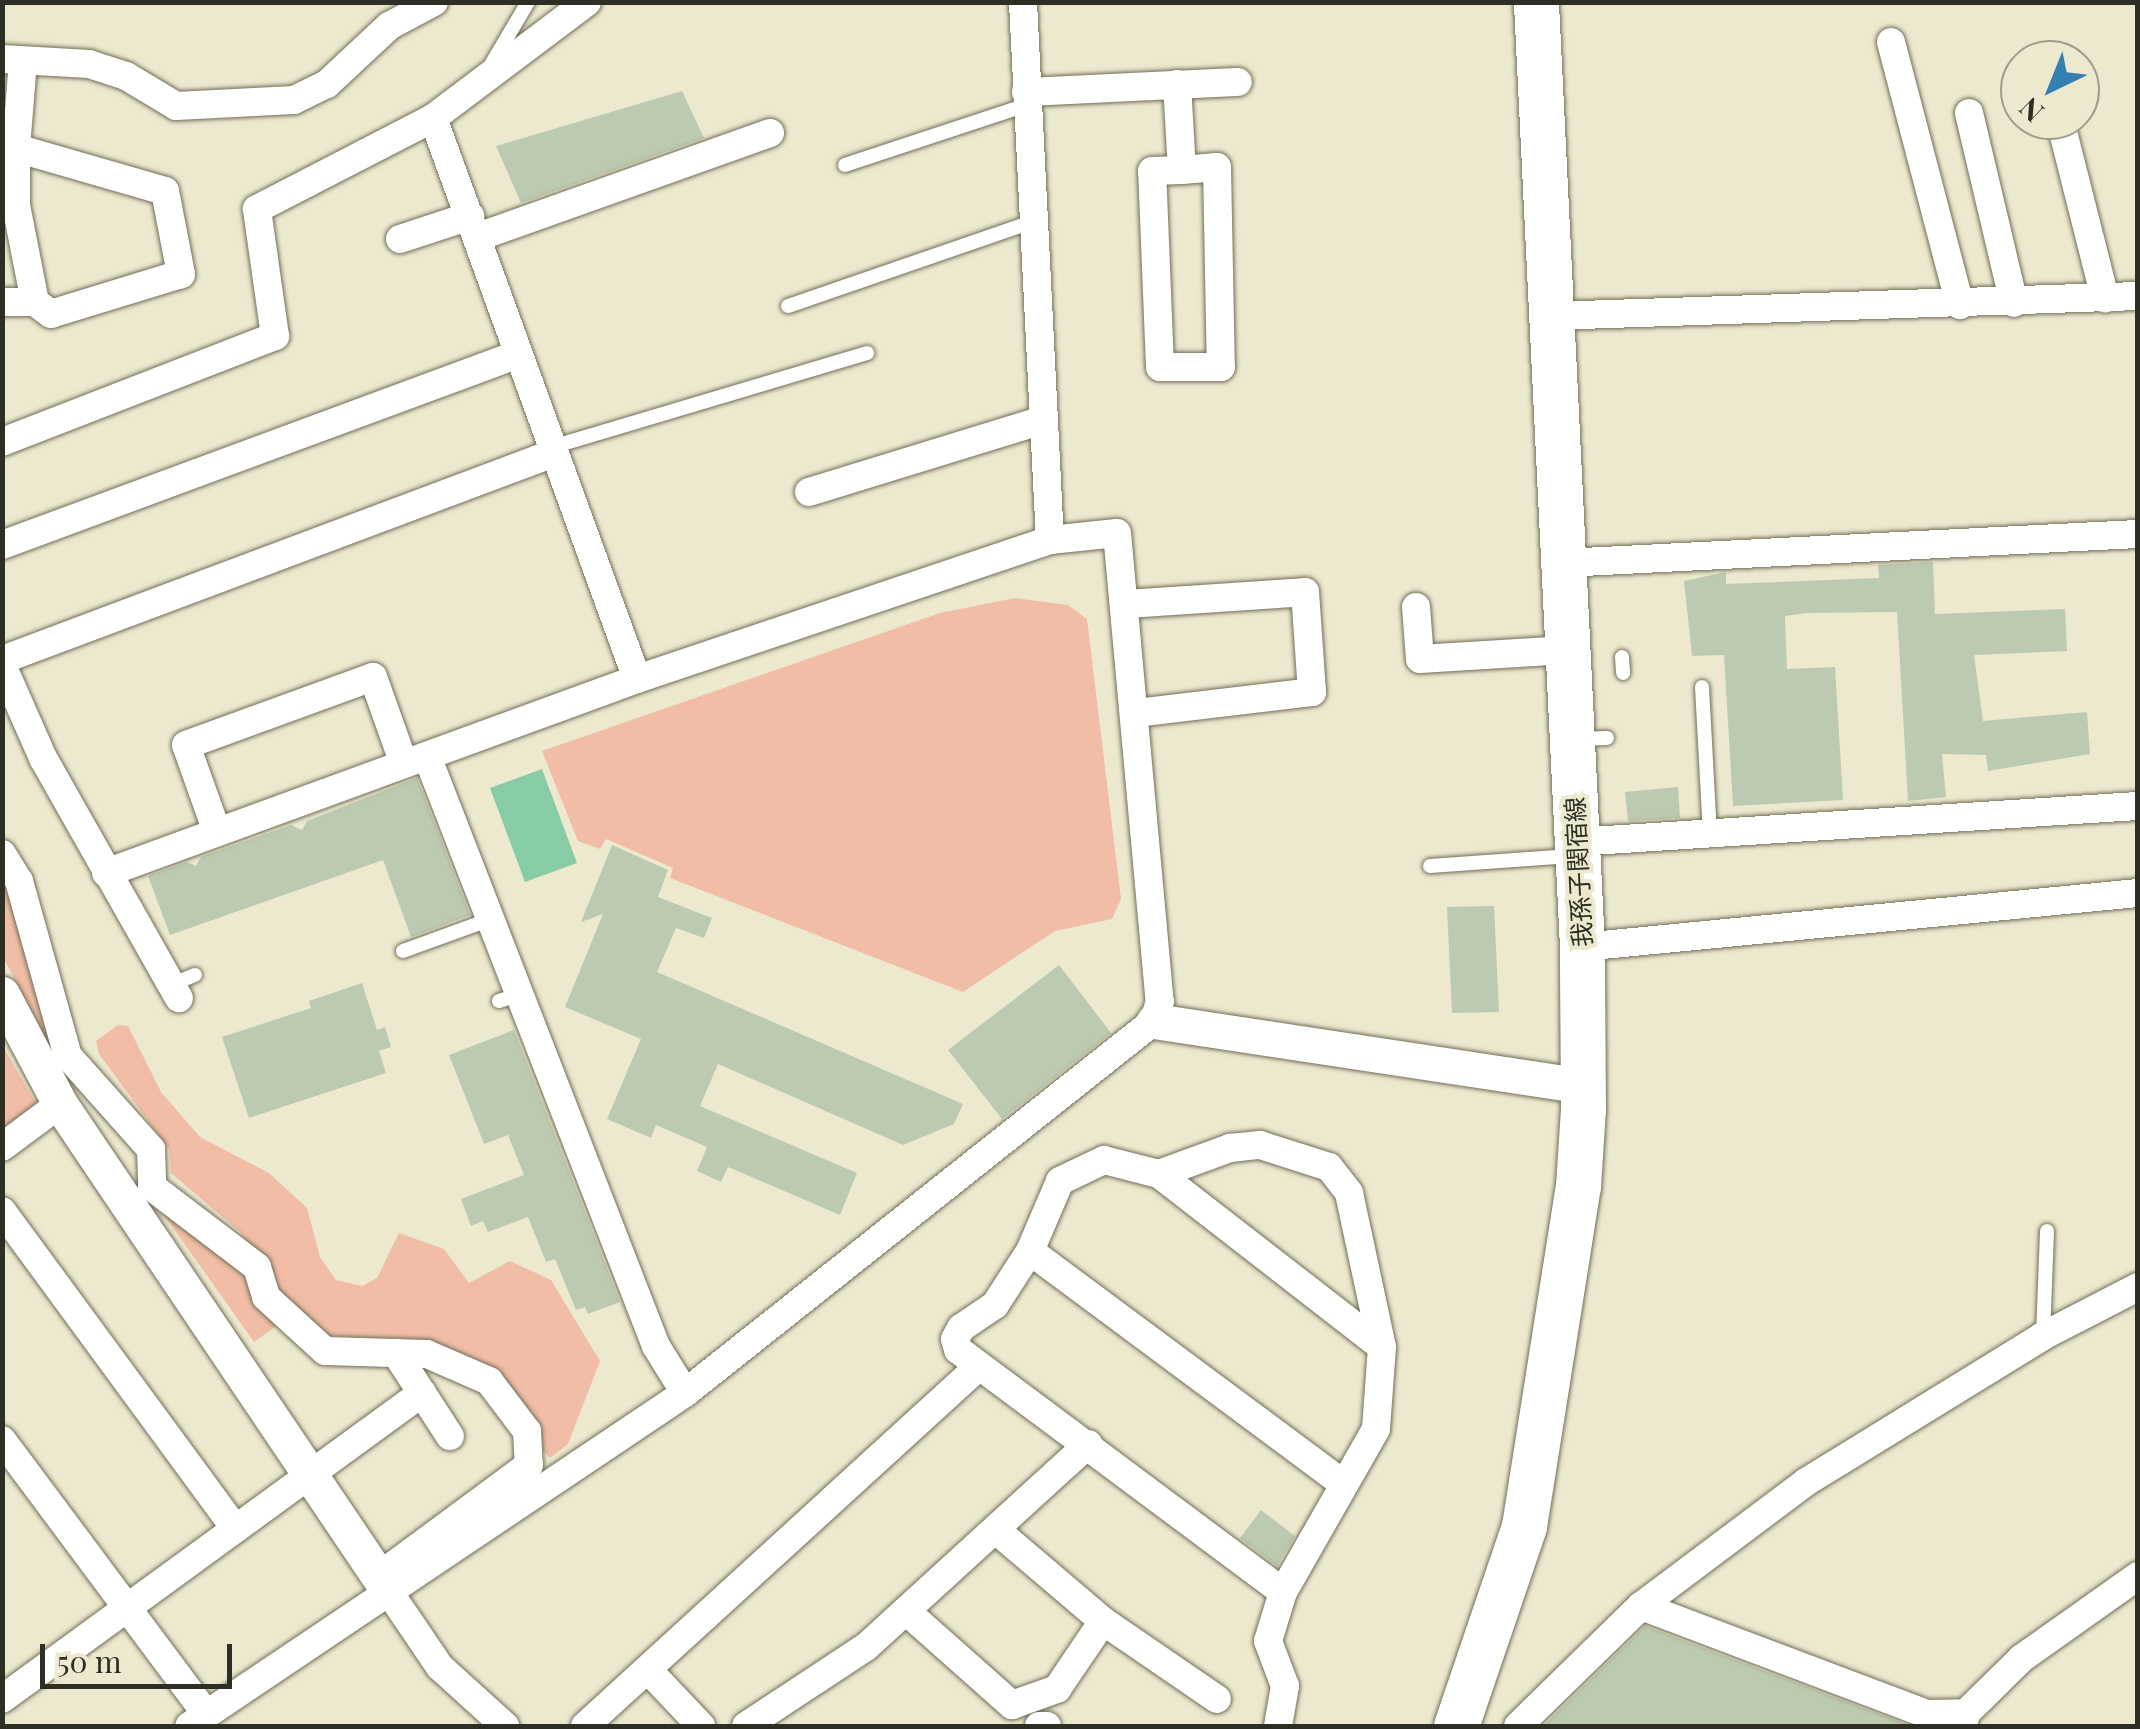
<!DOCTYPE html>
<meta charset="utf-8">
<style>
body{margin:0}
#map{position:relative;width:2140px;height:1729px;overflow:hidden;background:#ece9cf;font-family:"Playfair Display","Noto Sans JP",serif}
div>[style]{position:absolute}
.green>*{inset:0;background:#f1bda6}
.water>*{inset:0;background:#87cca4}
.building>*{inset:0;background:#bdcab2}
.roads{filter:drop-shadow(0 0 2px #716e57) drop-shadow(0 0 2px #716e57)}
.service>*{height:14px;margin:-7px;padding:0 7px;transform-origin:7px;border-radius:7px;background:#fff}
.minor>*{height:28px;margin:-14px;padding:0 14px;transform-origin:14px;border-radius:14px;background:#fff}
.tertiary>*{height:35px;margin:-17.5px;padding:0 17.5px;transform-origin:17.5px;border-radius:17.5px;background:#fff}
.primary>*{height:45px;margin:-22.5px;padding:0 22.5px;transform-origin:22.5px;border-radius:22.5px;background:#fff}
span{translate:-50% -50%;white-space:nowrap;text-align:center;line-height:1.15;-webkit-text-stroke:8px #ece9cf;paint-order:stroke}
.street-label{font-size:25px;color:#2f2e24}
.frame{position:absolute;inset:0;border:5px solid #2f2e24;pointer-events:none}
.north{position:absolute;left:2000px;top:40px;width:100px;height:100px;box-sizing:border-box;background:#ece9cf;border:2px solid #a09e8b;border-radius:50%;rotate:223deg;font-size:28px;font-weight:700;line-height:40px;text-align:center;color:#2f2e24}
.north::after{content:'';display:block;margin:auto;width:35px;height:45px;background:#3580b3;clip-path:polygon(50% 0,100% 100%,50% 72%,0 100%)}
.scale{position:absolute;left:40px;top:1644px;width:192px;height:45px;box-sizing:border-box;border:5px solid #2f2e24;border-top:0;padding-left:12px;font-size:30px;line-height:35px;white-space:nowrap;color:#2f2e24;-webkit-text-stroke:8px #ece9cf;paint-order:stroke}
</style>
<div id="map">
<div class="green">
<i style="clip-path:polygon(1015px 598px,1068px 605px,1087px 619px,1121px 899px,1112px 919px,1055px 931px,963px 992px,670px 878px,673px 868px,606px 839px,600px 849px,578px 841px,542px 751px,940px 613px)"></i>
<i style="clip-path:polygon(2px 863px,58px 1038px,49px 1045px,3px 957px)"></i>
<i style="clip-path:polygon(118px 1025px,128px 1026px,161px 1092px,200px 1137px,269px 1173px,307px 1208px,320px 1257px,336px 1280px,362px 1286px,377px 1278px,399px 1233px,444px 1249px,469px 1283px,510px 1261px,551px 1280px,600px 1361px,568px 1444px,550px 1458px,456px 1352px,410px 1339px,330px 1336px,289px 1304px,240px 1232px,171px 1173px,169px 1149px,99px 1054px,96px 1041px)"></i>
<i style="clip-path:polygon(2px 1045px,38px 1107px,2px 1133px)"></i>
<i style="clip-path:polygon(154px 1201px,250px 1272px,279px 1324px,254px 1342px)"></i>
</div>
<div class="water">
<i style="clip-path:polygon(542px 769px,577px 863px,525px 882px,490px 788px)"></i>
</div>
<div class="building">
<i style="clip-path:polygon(682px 91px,704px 138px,521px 203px,496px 146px)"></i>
<i style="clip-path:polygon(1933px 562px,1935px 614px,2065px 609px,2067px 651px,1974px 655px,1983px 721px,2087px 712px,2090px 754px,1988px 771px,1986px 755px,1942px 754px,1946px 797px,1908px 801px,1897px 612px,1806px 613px,1785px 616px,1787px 669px,1835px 667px,1843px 800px,1733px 806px,1724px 655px,1692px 656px,1684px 581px,1726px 572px,1726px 584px,1879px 578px,1878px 565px)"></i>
<i style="clip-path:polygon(417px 778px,470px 915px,411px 937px,383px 860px,170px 935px,148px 876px,187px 862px,196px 866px,201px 857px,291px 825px,302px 830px,307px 821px)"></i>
<i style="clip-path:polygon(1678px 787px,1680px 818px,1628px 821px,1625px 792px)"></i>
<i style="clip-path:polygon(612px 845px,668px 870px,658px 897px,712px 918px,704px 938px,676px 928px,657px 972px,963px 1104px,954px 1124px,903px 1145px,718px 1064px,700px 1106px,857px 1173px,840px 1215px,728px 1167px,721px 1182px,697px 1171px,707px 1147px,656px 1125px,651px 1138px,607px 1119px,641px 1039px,565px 1007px,603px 914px,581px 922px)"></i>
<i style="clip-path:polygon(1494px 906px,1499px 1012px,1452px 1013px,1447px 907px)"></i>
<i style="clip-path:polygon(1059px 965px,1111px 1033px,1002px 1119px,948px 1050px)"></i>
<i style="clip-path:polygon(362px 983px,377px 1030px,385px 1027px,391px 1047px,379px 1051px,386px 1073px,249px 1118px,222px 1037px,311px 1008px,309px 1001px)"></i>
<i style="clip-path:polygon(514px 1030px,620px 1302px,588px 1314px,585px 1307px,576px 1310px,555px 1259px,546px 1262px,528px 1217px,488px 1232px,483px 1221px,471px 1226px,461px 1199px,524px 1175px,508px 1135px,484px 1144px,449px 1055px)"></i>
<i style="clip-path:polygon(1261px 1510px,1295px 1536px,1277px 1566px,1240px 1538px)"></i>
<i style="clip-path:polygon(1645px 1626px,1911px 1726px,1543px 1726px)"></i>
</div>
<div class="roads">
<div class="service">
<i style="left:489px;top:68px;width:77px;rotate:-59.4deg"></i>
<i style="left:845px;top:165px;width:191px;rotate:-18.3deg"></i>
<i style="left:788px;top:306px;width:258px;rotate:-19deg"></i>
<i style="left:552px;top:447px;width:329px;rotate:-16.6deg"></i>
<i style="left:1622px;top:657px;width:16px;rotate:86deg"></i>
<i style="left:1702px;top:687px;width:146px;rotate:86.9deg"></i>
<i style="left:1578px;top:739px;width:29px;rotate:-2deg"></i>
<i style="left:1430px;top:866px;width:141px;rotate:-4.1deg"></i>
<i style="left:403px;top:951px;width:94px;rotate:-20deg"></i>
<i style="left:171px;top:985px;width:26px;rotate:-23deg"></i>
<i style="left:499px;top:1001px;width:22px;rotate:-18deg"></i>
<i style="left:2043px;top:1336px;width:105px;rotate:-87.8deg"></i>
</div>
<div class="minor">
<i style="left:587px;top:2px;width:193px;rotate:143deg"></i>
<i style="left:433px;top:118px;width:597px;rotate:70.02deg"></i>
<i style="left:1023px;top:2px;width:539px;rotate:87.13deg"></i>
<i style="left:1891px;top:42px;width:272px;rotate:75.3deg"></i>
<i style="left:2px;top:59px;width:87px;rotate:3.3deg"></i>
<i style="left:89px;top:64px;width:39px;rotate:18deg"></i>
<i style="left:126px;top:76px;width:58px;rotate:31deg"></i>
<i style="left:176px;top:106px;width:118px;rotate:-2.9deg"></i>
<i style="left:294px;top:100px;width:37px;rotate:-26deg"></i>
<i style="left:327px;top:84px;width:85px;rotate:-43.1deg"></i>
<i style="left:389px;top:26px;width:51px;rotate:-28.1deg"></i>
<i style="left:1177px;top:84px;width:86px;rotate:86.7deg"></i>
<i style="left:1182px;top:170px;width:35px;rotate:-5deg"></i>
<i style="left:1217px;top:167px;width:200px;rotate:88.9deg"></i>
<i style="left:1221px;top:367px;width:61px;rotate:180deg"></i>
<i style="left:1160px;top:367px;width:196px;rotate:-92.3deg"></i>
<i style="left:1152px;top:171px;width:30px;rotate:-2deg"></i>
<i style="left:1026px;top:92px;width:212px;rotate:-2.7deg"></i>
<i style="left:1969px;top:113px;width:195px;rotate:76.7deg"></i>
<i style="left:2060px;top:120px;width:184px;rotate:75.8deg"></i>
<i style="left:2px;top:147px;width:14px;rotate:4deg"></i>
<i style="left:16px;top:148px;width:155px;rotate:16.1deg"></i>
<i style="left:165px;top:191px;width:85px;rotate:79.1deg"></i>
<i style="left:181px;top:274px;width:136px;rotate:162.9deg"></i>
<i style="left:51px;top:314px;width:20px;rotate:-143deg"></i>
<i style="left:35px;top:302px;width:99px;rotate:-101.1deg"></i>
<i style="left:16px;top:205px;width:57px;rotate:-90deg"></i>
<i style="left:16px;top:148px;width:87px;rotate:-85.4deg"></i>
<i style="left:478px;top:237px;width:310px;rotate:-19.6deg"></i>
<i style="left:400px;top:239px;width:74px;rotate:-18.2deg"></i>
<i style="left:2px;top:302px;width:33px"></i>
<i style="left:1551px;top:316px;width:587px;rotate:-1.95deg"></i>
<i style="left:2px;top:442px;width:293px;rotate:-21.2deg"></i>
<i style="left:275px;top:336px;width:128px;rotate:-98.1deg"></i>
<i style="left:257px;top:209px;width:198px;rotate:-27.3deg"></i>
<i style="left:809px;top:492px;width:245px;rotate:-17.1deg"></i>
<i style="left:2px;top:545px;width:548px;rotate:-20.29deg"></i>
<i style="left:1563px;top:563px;width:576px;rotate:-2.89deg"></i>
<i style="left:1126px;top:604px;width:179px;rotate:-3.8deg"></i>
<i style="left:1305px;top:592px;width:100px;rotate:86deg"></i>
<i style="left:1312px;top:692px;width:177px;rotate:173.2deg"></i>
<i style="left:1416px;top:607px;width:52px;rotate:85.6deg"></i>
<i style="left:1420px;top:659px;width:147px;rotate:-3.5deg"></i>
<i style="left:2px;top:660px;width:590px;rotate:-20.56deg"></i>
<i style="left:2px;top:665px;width:102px;rotate:66.2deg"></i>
<i style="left:43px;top:758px;width:276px;rotate:60.5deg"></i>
<i style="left:427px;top:756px;width:633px;rotate:68.79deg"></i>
<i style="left:656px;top:1346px;width:55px;rotate:58.3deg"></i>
<i style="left:217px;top:832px;width:92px;rotate:-109.6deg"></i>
<i style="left:186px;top:745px;width:199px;rotate:-20deg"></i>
<i style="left:373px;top:677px;width:92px;rotate:70.4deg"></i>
<i style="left:1576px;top:842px;width:563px;rotate:-3.67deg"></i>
<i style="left:2px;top:854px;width:32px;rotate:58deg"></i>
<i style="left:19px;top:881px;width:182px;rotate:74.4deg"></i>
<i style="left:68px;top:1056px;width:125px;rotate:48.3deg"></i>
<i style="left:151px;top:1149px;width:38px;rotate:88deg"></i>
<i style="left:152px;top:1187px;width:132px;rotate:37.3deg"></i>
<i style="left:257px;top:1267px;width:31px;rotate:73deg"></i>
<i style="left:266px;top:1297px;width:80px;rotate:42.5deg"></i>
<i style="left:325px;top:1351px;width:102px;rotate:1.7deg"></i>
<i style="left:427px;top:1354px;width:68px;rotate:23.5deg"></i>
<i style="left:489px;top:1381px;width:63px;rotate:52.8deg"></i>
<i style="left:527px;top:1431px;width:34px;rotate:87deg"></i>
<i style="left:529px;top:1465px;width:187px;rotate:143.5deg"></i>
<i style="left:106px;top:873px;width:565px;rotate:-20.07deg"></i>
<i style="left:637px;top:679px;width:436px;rotate:-18.6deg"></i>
<i style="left:1050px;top:540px;width:67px;rotate:-6deg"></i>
<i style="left:1117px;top:533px;width:470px;rotate:84.8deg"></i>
<i style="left:1160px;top:1001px;width:21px;rotate:107deg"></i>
<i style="left:1154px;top:1021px;width:599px;rotate:141.58deg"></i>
<i style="left:685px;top:1393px;width:597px;rotate:146.12deg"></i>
<i style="left:1582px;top:947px;width:559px;rotate:-5.55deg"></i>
<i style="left:2px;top:1147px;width:72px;rotate:-36.6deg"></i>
<i style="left:1159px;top:1174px;width:76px;rotate:-20.1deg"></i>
<i style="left:1230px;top:1148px;width:30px;rotate:-6deg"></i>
<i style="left:1260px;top:1145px;width:72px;rotate:17.7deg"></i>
<i style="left:1329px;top:1167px;width:33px;rotate:52deg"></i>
<i style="left:1349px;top:1193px;width:157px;rotate:77.9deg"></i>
<i style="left:1382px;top:1347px;width:82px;rotate:94.2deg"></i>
<i style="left:1376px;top:1429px;width:188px;rotate:119.7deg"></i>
<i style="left:1283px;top:1592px;width:405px;rotate:-143.3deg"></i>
<i style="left:958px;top:1350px;width:11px;rotate:-105deg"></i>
<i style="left:955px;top:1339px;width:13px;rotate:-61deg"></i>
<i style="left:961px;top:1328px;width:41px;rotate:-34.1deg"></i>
<i style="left:995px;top:1305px;width:64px;rotate:-57.1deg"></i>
<i style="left:1030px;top:1251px;width:76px;rotate:-66.8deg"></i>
<i style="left:1060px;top:1181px;width:49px;rotate:-25.5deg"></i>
<i style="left:1104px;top:1160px;width:57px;rotate:14.3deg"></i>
<i style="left:1159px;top:1174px;width:282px;rotate:37.8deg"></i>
<i style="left:2px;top:1211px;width:392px;rotate:53.7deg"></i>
<i style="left:1030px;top:1251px;width:389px;rotate:36.6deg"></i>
<i style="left:396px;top:1353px;width:99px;rotate:57deg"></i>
<i style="left:2px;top:1440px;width:342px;rotate:53.3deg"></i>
<i style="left:996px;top:1530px;width:140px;rotate:40.4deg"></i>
<i style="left:1103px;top:1621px;width:138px;rotate:34.4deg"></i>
<i style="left:389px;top:1592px;width:91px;rotate:55.8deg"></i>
<i style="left:440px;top:1667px;width:88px;rotate:42.2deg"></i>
<i style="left:1641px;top:1606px;width:306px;rotate:20.7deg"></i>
<i style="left:1927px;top:1714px;width:39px;rotate:-1deg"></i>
<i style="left:906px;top:1611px;width:142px;rotate:41.6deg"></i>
<i style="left:1012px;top:1705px;width:48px;rotate:-19.6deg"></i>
<i style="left:1057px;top:1689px;width:82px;rotate:-55.9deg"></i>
<i style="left:649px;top:1671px;width:76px;rotate:46.6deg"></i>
<i style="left:2px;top:1699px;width:520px;rotate:-36.08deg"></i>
<i style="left:585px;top:1726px;width:531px;rotate:-42.4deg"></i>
<i style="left:746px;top:1726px;width:144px;rotate:-33.4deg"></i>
<i style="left:866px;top:1647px;width:301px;rotate:-42.4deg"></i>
<i style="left:1039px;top:1726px;width:8px"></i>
<i style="left:1278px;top:1726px;width:41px;rotate:-80.1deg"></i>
<i style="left:1285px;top:1686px;width:48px;rotate:-110.7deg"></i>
<i style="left:1268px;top:1641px;width:51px;rotate:-73deg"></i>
<i style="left:1518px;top:1726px;width:172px;rotate:-44.3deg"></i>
<i style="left:1641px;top:1606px;width:206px;rotate:-36.9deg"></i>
<i style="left:1806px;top:1482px;width:278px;rotate:-31.6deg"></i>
<i style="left:2043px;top:1336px;width:107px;rotate:-27.3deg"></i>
<i style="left:1963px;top:1726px;width:13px;rotate:-77deg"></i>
<i style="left:1966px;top:1713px;width:78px;rotate:-44.5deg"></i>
<i style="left:2022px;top:1658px;width:142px;rotate:-35.3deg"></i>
</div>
<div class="tertiary">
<i style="left:2px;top:994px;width:124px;rotate:62.2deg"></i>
<i style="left:60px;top:1104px;width:589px;rotate:56.01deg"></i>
<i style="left:1154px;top:1021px;width:434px;rotate:8.6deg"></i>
</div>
<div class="primary">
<i style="left:1456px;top:1726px;width:211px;rotate:-71.2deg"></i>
<i style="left:1524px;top:1526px;width:344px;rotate:-81deg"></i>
<i style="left:1578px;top:1186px;width:77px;rotate:-86.3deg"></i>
<i style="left:1583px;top:1109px;width:162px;rotate:-90.4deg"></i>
<i style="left:1582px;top:947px;width:946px;rotate:-92.79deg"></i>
</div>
</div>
<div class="street-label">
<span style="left:1578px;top:872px;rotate:-93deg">我孫子関宿線</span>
</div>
<div class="frame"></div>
<div class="north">N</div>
<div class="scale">50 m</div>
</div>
